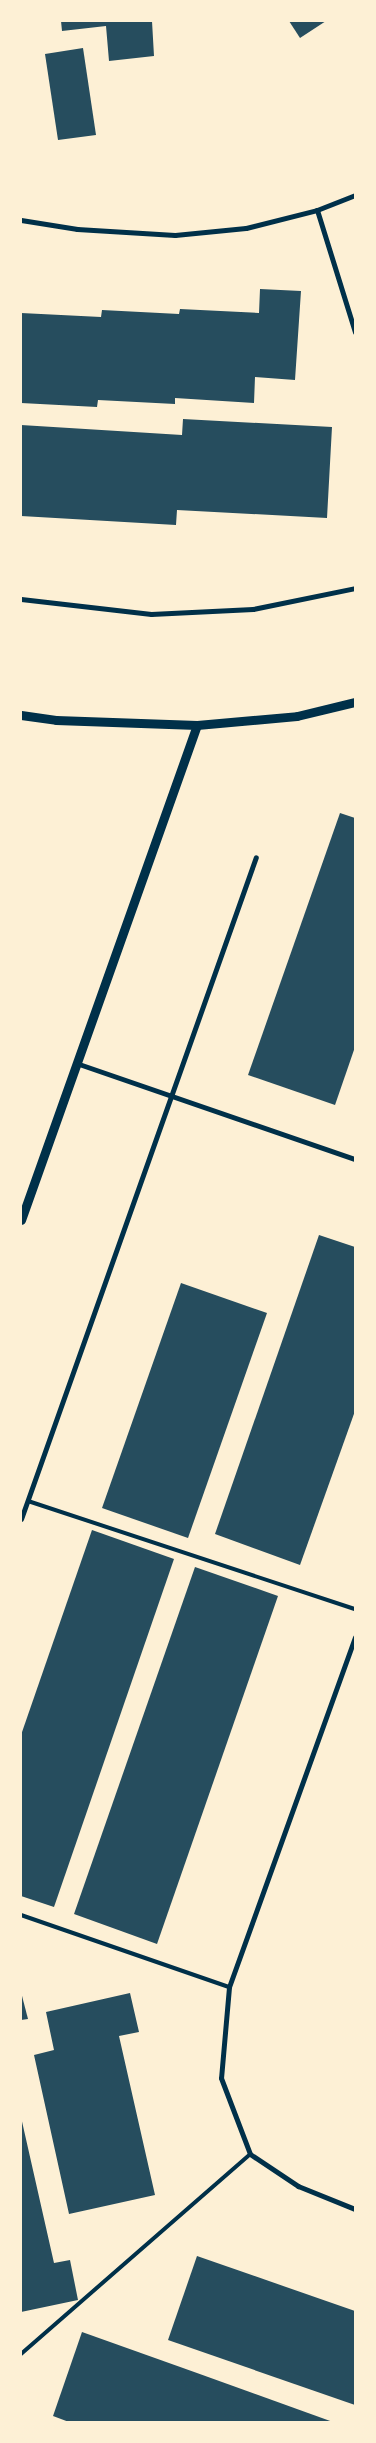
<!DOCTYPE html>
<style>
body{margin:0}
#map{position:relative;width:376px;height:2443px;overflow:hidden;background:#fdf0d5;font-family:"Public Sans",sans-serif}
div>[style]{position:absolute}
.building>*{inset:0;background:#264d5e}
.service>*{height:4px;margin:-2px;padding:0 2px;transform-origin:2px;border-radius:2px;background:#003049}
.minor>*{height:5px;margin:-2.5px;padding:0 2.5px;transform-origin:2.5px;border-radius:2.5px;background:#003049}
.tertiary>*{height:9px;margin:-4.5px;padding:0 4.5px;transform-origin:4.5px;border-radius:4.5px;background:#003049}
span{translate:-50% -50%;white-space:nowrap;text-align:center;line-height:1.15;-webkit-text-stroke:4px #fdf0d5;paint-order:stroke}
.frame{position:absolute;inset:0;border:22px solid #fdf0d5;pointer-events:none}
</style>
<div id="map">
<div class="building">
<i style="clip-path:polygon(61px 21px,152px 21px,154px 56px,109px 61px,106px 26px,62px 31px)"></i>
<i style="clip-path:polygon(289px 21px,326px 21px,300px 38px)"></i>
<i style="clip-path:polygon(83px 48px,96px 135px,58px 140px,45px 54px)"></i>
<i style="clip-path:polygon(260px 289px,301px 291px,295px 380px,255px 377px,254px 403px,175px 398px,175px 404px,98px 400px,97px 407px,21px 403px,21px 313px,101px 317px,102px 310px,179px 314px,180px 309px,259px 313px)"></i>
<i style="clip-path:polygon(183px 419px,332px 427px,327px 518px,177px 510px,176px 525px,21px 516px,21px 425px,182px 435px)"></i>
<i style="clip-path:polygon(340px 813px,355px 818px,355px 1047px,335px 1105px,248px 1075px)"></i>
<i style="clip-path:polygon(319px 1235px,355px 1247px,355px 1411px,300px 1565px,215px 1534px)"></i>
<i style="clip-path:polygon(181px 1283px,267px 1313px,188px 1538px,102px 1508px)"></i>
<i style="clip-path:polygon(92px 1530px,174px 1559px,54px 1907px,21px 1896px,21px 1735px)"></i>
<i style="clip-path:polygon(195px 1567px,278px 1596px,157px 1944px,74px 1914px)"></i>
<i style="clip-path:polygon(21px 1992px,28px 2019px,21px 2020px)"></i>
<i style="clip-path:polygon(130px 1993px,139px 2032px,119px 2036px,155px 2195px,69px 2214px,34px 2055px,54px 2050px,46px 2012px)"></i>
<i style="clip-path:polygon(21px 2117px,54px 2263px,70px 2260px,78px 2300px,21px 2312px)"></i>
<i style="clip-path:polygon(197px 2256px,355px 2311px,355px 2405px,168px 2340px)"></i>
<i style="clip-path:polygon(82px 2332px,197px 2373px,333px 2422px,69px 2422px,53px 2416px)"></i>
</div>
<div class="service">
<i style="left:28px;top:1501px;width:344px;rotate:18.3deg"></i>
<i style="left:21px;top:1915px;width:220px;rotate:19.1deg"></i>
<i style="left:21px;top:2354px;width:304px;rotate:-41.1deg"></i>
</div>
<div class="minor">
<i style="left:317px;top:210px;width:128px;rotate:72.7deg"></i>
<i style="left:21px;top:220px;width:57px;rotate:9.1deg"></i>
<i style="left:77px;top:229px;width:98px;rotate:3.5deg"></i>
<i style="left:175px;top:235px;width:71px;rotate:-5.6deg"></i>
<i style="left:246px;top:228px;width:73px;rotate:-14.2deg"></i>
<i style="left:317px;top:210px;width:41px;rotate:-21.5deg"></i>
<i style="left:21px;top:599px;width:131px;rotate:6.6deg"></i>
<i style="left:151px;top:614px;width:102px;rotate:-2.8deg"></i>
<i style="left:253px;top:609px;width:104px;rotate:-11.6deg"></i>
<i style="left:76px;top:1063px;width:295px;rotate:19deg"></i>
<i style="left:21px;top:1519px;width:702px;rotate:-70.46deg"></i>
<i style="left:355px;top:1637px;width:372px;rotate:109.8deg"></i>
<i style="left:229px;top:1987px;width:91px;rotate:95deg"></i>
<i style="left:221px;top:2078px;width:81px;rotate:69.1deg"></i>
<i style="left:250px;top:2154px;width:58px;rotate:33.7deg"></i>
<i style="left:298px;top:2186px;width:61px;rotate:22deg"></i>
</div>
<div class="tertiary">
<i style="left:21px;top:715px;width:35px;rotate:8deg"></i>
<i style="left:56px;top:720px;width:141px;rotate:2deg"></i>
<i style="left:197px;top:725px;width:100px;rotate:-5.1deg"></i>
<i style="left:297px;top:716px;width:60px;rotate:-13.6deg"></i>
<i style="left:21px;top:1220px;width:525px;rotate:-70.43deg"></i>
</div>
<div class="frame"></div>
</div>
